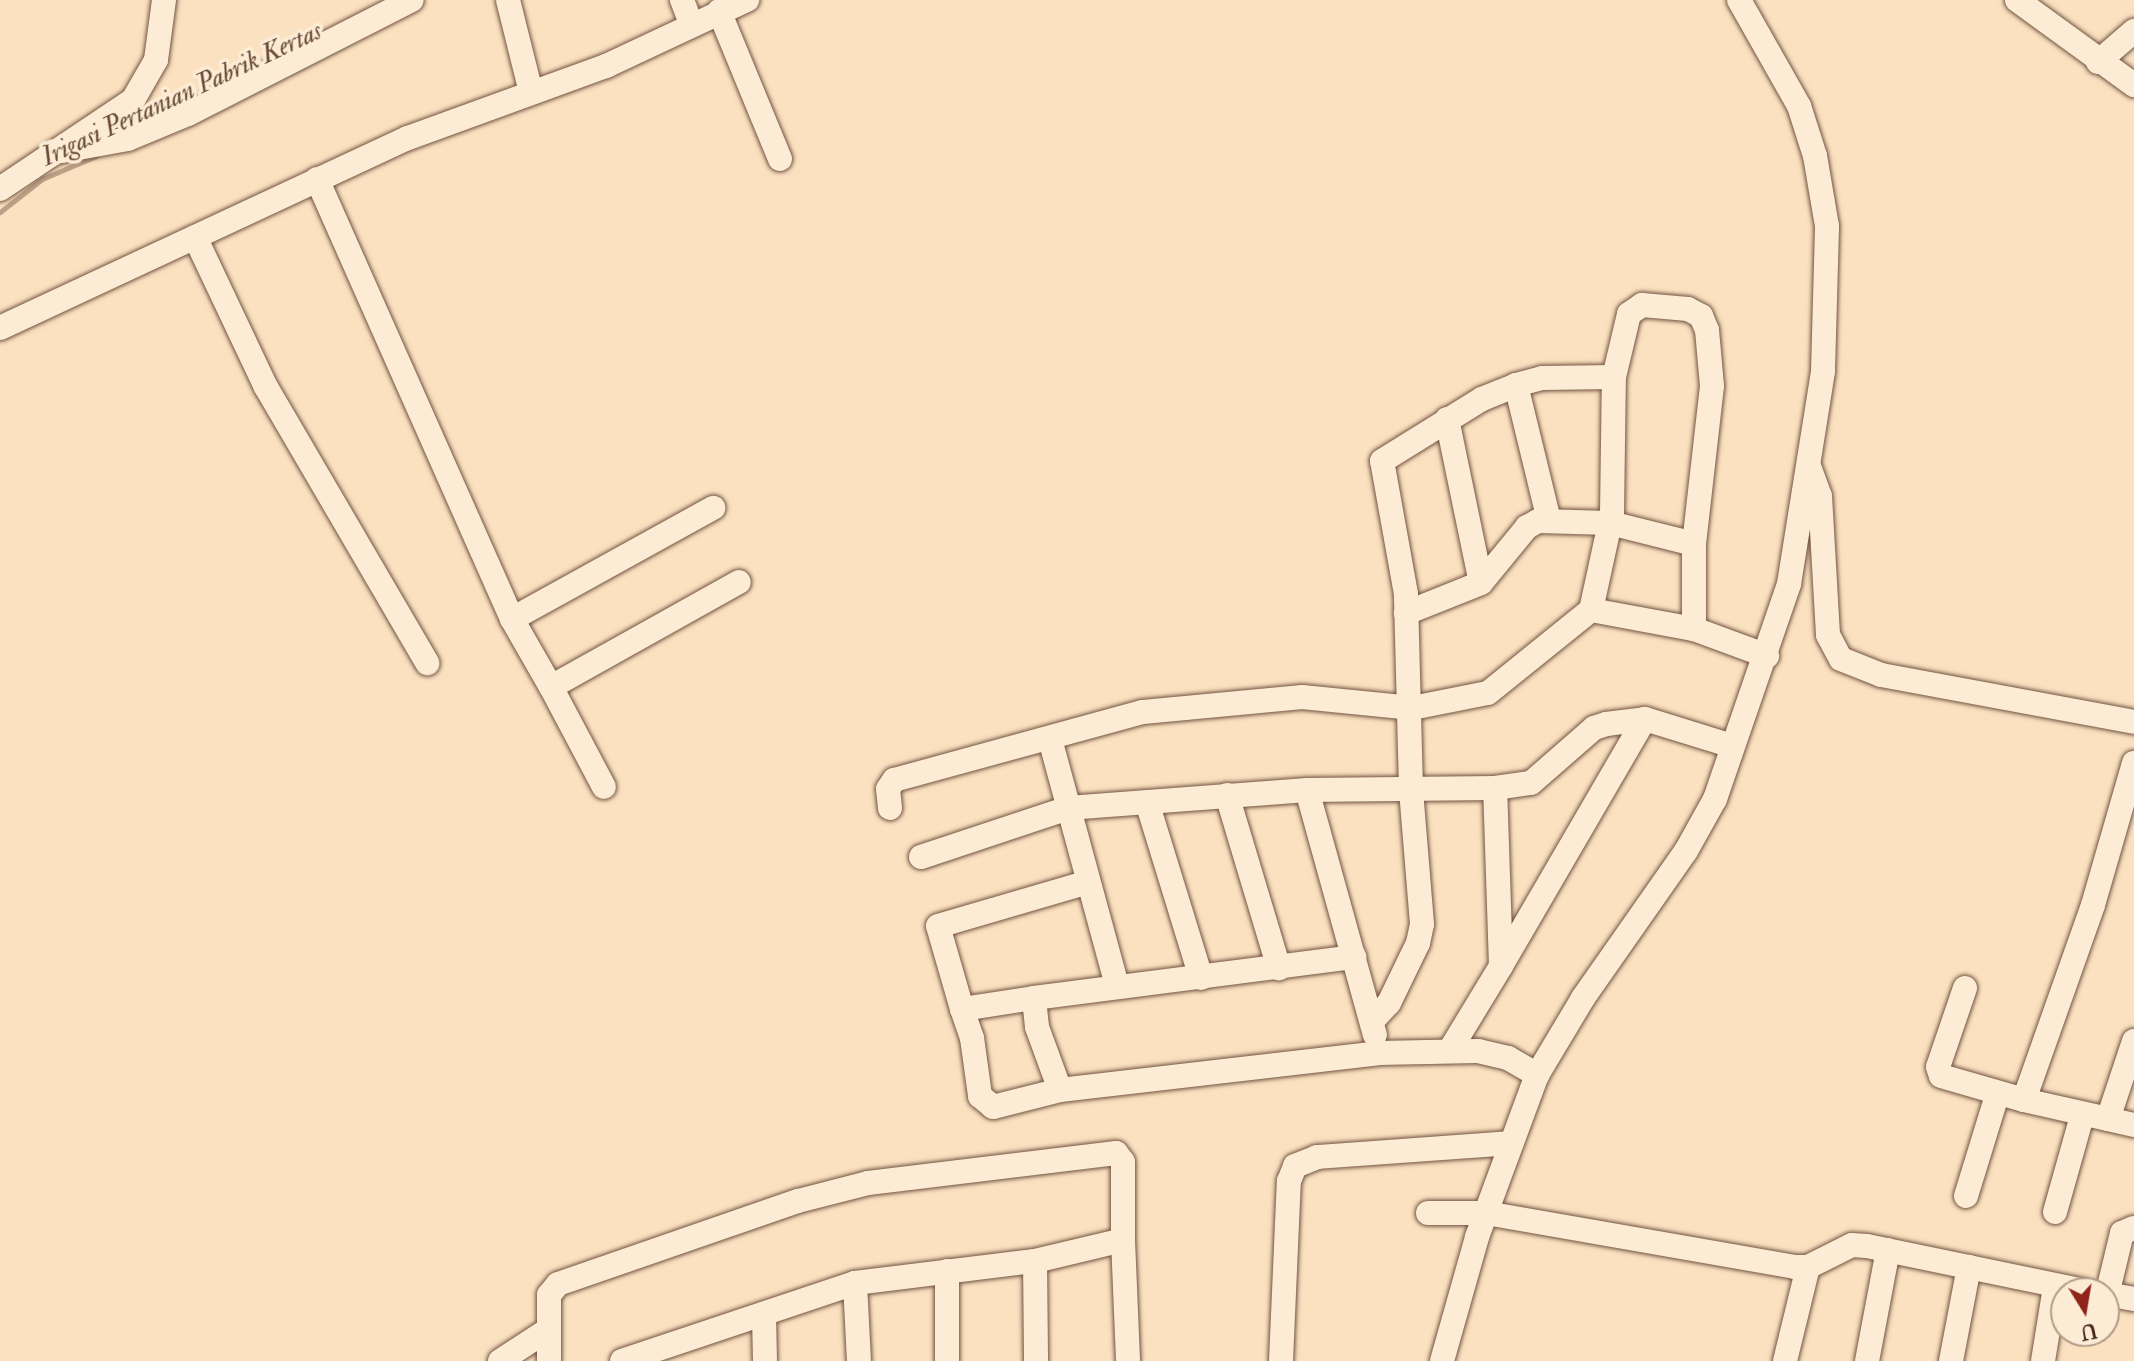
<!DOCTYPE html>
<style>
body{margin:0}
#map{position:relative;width:2134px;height:1361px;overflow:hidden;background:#fbe1bf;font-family:"IM FELL Double Pica",serif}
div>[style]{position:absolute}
.stream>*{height:5px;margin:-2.5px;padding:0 2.5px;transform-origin:2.5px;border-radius:2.5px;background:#bda186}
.roads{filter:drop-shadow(0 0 2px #725342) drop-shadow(0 0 2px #725342)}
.minor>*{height:24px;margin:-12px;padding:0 12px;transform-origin:12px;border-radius:12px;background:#fcecd5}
span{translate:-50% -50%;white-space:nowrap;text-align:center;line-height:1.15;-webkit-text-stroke:7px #fcecd5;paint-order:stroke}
.water-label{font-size:26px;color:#694a39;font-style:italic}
.north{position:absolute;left:2050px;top:1277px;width:70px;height:70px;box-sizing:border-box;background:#fcecd5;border:2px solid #b39c89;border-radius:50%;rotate:169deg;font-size:19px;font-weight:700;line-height:28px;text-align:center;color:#452418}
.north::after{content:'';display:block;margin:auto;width:24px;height:32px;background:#8f2418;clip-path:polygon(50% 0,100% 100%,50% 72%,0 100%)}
</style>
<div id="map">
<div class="stream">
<i style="left:0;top:212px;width:53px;rotate:-38.2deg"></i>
<i style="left:42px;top:179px;width:59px;rotate:-23.1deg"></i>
</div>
<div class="roads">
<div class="minor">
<i style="left:508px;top:0;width:95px;rotate:76deg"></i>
<i style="left:682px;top:0;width:26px;rotate:69deg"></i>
<i style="left:2017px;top:0;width:145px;rotate:36deg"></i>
<i style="left:719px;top:11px;width:160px;rotate:67.6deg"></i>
<i style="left:2098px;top:62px;width:48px;rotate:-40.7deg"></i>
<i style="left:62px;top:151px;width:67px;rotate:-10.3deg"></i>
<i style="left:128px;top:139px;width:65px;rotate:-22.6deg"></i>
<i style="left:188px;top:114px;width:251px;rotate:-27deg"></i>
<i style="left:317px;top:179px;width:481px;rotate:66.1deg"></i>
<i style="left:512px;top:619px;width:78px;rotate:60.2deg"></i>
<i style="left:551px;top:687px;width:215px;rotate:-29.2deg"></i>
<i style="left:0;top:189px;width:160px;rotate:-33.8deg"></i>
<i style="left:133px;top:100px;width:46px;rotate:-60.1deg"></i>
<i style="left:156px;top:60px;width:61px;rotate:-82.4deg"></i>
<i style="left:195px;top:237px;width:166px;rotate:64.7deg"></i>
<i style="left:266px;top:387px;width:320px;rotate:59.7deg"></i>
<i style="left:0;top:328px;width:450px;rotate:-25deg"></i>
<i style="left:408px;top:138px;width:211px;rotate:-20deg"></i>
<i style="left:606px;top:66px;width:156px;rotate:-25.1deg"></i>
<i style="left:1516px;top:385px;width:139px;rotate:76.3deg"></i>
<i style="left:1447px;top:419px;width:167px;rotate:78.3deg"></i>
<i style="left:1809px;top:466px;width:32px;rotate:70deg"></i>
<i style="left:1820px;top:496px;width:139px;rotate:86.7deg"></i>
<i style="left:1828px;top:635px;width:27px;rotate:62deg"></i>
<i style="left:1841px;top:659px;width:43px;rotate:21.8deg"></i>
<i style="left:1881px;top:675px;width:257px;rotate:10.5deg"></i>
<i style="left:1591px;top:610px;width:105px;rotate:10.5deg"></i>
<i style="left:1694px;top:629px;width:85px;rotate:-90deg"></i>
<i style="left:512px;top:619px;width:230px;rotate:-28.9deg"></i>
<i style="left:1694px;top:629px;width:78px;rotate:20.3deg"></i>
<i style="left:551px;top:687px;width:113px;rotate:62.1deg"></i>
<i style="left:1050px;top:739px;width:256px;rotate:74.8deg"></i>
<i style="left:1307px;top:790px;width:254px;rotate:74.5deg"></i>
<i style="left:1227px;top:795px;width:181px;rotate:73.3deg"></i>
<i style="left:1147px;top:802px;width:184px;rotate:72.9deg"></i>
<i style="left:890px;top:808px;width:19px;rotate:-96deg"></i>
<i style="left:888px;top:789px;width:11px;rotate:-56deg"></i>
<i style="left:894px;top:780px;width:258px;rotate:-15.3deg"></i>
<i style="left:1143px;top:712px;width:160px;rotate:-5.4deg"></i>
<i style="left:1302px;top:697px;width:111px;rotate:5.7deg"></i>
<i style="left:1412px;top:708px;width:77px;rotate:-11.2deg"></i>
<i style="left:1488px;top:693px;width:132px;rotate:-38.9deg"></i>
<i style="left:1591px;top:610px;width:89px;rotate:-77.7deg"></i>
<i style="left:1610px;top:523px;width:9px;rotate:-77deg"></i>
<i style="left:1612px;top:514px;width:137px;rotate:-89.2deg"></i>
<i style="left:1614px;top:377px;width:65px;rotate:-76.6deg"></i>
<i style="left:1629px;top:314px;width:16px;rotate:-35deg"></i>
<i style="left:1642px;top:305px;width:46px;rotate:5deg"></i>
<i style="left:1688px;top:309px;width:15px;rotate:28deg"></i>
<i style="left:1701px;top:316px;width:15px;rotate:67deg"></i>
<i style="left:1707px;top:330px;width:56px;rotate:84.9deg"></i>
<i style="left:1712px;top:386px;width:159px;rotate:96.5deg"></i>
<i style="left:1694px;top:544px;width:87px;rotate:-166deg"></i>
<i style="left:1610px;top:523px;width:72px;rotate:-178.4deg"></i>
<i style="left:1538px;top:521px;width:13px;rotate:151deg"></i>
<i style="left:1527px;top:527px;width:72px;rotate:129.4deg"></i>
<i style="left:1481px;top:583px;width:81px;rotate:158.2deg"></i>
<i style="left:921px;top:857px;width:155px;rotate:-18.4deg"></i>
<i style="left:1068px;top:808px;width:240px;rotate:-4.3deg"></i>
<i style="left:1307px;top:790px;width:188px;rotate:-0.6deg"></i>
<i style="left:1495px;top:788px;width:36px;rotate:-8deg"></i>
<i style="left:1531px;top:783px;width:84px;rotate:-41.1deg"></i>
<i style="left:1594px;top:728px;width:13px;rotate:-18deg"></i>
<i style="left:1606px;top:724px;width:39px;rotate:-7deg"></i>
<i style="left:1645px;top:719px;width:91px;rotate:17.2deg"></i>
<i style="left:1501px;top:966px;width:286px;rotate:-59.8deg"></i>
<i style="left:1965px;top:988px;width:83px;rotate:108.9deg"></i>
<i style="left:1938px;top:1067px;width:9px;rotate:72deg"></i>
<i style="left:1941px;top:1076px;width:86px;rotate:16.1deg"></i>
<i style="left:1034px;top:998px;width:73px;rotate:171.3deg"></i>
<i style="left:962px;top:1009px;width:86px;rotate:-106.1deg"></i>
<i style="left:938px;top:926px;width:156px;rotate:-16.3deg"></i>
<i style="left:962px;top:1009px;width:31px;rotate:71deg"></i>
<i style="left:972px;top:1038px;width:59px;rotate:82.1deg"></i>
<i style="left:980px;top:1096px;width:17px;rotate:40deg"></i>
<i style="left:993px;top:1107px;width:69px;rotate:-14.2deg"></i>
<i style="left:1060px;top:1090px;width:320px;rotate:-6.6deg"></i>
<i style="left:1378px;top:1053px;width:100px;rotate:-1.1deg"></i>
<i style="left:1478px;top:1051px;width:31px;rotate:13deg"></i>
<i style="left:1508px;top:1058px;width:34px;rotate:30deg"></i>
<i style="left:1372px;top:1021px;width:25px;rotate:-47deg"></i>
<i style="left:1389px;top:1003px;width:67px;rotate:-64.2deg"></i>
<i style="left:1418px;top:943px;width:19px;rotate:-78deg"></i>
<i style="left:1422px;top:924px;width:135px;rotate:-94.7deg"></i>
<i style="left:1411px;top:789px;width:195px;rotate:-91.5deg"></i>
<i style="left:1406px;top:594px;width:135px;rotate:-100.2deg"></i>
<i style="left:1382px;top:461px;width:118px;rotate:-31.8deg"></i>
<i style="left:1482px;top:399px;width:37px;rotate:-22deg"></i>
<i style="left:1516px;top:385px;width:27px;rotate:-15deg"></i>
<i style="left:1542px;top:378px;width:72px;rotate:-0.8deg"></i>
<i style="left:2134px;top:1041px;width:82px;rotate:108.4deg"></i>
<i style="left:2108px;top:1119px;width:27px;rotate:13deg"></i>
<i style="left:1450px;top:1050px;width:98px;rotate:-58.7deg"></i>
<i style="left:1501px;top:966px;width:178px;rotate:-91.9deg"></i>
<i style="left:1060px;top:1090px;width:67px;rotate:-110.1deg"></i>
<i style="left:1037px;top:1027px;width:29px;rotate:-96deg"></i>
<i style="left:1034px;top:998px;width:323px;rotate:-7.3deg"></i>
<i style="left:2108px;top:1119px;width:86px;rotate:-167.3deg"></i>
<i style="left:2024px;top:1100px;width:207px;rotate:-70.5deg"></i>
<i style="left:2093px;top:905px;width:148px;rotate:-73.9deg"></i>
<i style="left:1966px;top:1196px;width:106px;rotate:-72.9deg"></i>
<i style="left:2055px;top:1212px;width:100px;rotate:-74.3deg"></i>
<i style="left:1428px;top:1213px;width:58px"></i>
<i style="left:1486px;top:1213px;width:314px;rotate:9.9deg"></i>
<i style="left:1795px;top:1267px;width:13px"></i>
<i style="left:1808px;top:1267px;width:49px;rotate:-26.6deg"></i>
<i style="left:1852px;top:1245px;width:15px;rotate:4deg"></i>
<i style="left:1867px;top:1246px;width:222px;rotate:11.7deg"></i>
<i style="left:1035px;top:1261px;width:100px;rotate:89.4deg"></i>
<i style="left:947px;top:1271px;width:90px;rotate:90deg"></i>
<i style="left:855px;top:1283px;width:78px;rotate:87.1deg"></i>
<i style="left:2106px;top:1294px;width:28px;rotate:10deg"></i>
<i style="left:2107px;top:1295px;width:64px;rotate:-76.4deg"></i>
<i style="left:2122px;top:1233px;width:13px;rotate:-23deg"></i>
<i style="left:764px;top:1314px;width:47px;rotate:88.8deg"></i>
<i style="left:500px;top:1361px;width:55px;rotate:-33.1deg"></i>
<i style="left:549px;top:1361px;width:66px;rotate:-90deg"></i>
<i style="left:549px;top:1295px;width:14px;rotate:-51deg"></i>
<i style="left:558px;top:1284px;width:254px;rotate:-19.1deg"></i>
<i style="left:798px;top:1201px;width:72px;rotate:-14.4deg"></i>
<i style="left:868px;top:1183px;width:250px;rotate:-6.9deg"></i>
<i style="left:1116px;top:1153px;width:11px;rotate:52deg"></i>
<i style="left:1123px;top:1162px;width:78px;rotate:90deg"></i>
<i style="left:622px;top:1361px;width:246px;rotate:-18.5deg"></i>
<i style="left:855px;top:1283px;width:181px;rotate:-7deg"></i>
<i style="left:1035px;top:1261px;width:90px;rotate:-13.4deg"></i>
<i style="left:1123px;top:1240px;width:121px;rotate:87.6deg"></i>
<i style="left:1281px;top:1361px;width:180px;rotate:-87.5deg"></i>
<i style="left:1289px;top:1181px;width:16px;rotate:-68deg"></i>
<i style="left:1295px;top:1166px;width:24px;rotate:-22deg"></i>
<i style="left:1317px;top:1157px;width:194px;rotate:-4.1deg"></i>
<i style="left:1442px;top:1361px;width:129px;rotate:-74.2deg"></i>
<i style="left:1477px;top:1237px;width:173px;rotate:-69.7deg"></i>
<i style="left:1537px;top:1075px;width:90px;rotate:-59.1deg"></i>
<i style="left:1583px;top:998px;width:179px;rotate:-55deg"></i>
<i style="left:1686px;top:851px;width:60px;rotate:-60.9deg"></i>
<i style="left:1715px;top:799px;width:227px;rotate:-71deg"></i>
<i style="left:1789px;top:584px;width:216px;rotate:-80.9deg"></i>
<i style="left:1823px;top:371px;width:145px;rotate:-88.4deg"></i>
<i style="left:1827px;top:226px;width:71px;rotate:-99.7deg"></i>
<i style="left:1815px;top:156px;width:52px;rotate:-107.7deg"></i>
<i style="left:1799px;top:106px;width:122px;rotate:-119.5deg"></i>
<i style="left:1785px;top:1361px;width:97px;rotate:-76.3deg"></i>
<i style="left:1867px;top:1361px;width:113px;rotate:-79.3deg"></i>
<i style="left:1951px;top:1361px;width:96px;rotate:-79.2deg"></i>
<i style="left:2043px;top:1361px;width:75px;rotate:-80.8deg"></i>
</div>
</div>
<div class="water-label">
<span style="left:182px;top:95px;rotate:-25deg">Irigasi Pertanian Pabrik Kertas</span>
</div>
<div class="north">U</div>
</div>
